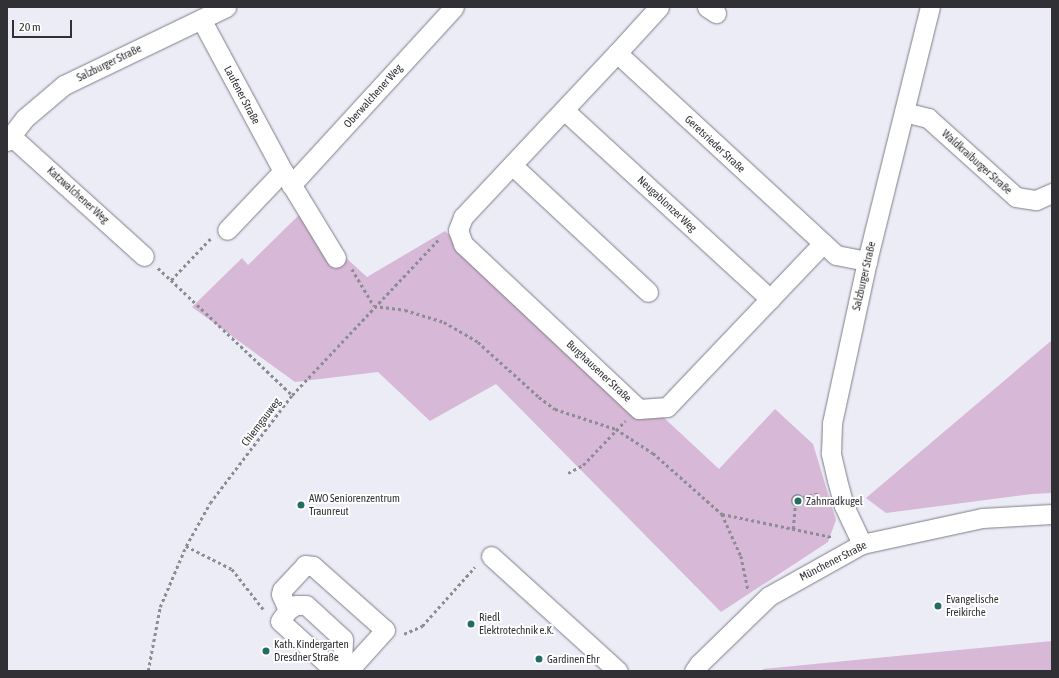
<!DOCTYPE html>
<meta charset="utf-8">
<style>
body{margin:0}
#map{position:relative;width:1059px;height:678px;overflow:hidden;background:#ececf7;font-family:"Asap Condensed",sans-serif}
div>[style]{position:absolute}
.green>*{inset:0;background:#d7b8d6}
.path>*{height:2.5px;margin-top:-1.25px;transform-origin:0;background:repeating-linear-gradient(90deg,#8c8c93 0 3px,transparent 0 6px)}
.path>.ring{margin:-1.25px;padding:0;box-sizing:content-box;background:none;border:2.5px solid #8c8c93;border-radius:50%}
.roads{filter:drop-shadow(0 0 1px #7d7d87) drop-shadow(0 0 1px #7d7d87)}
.minor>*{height:19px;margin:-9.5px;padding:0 9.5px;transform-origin:9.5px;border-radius:9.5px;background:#fff}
.dots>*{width:11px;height:11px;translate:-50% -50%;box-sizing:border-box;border:2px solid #fff;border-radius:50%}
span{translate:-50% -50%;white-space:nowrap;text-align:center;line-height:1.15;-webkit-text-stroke:4px #fff;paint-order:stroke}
.street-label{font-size:11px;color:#313135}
.poi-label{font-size:11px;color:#313135}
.left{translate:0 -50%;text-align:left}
.frame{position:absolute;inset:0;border:8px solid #313135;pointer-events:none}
.scale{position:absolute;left:12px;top:20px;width:60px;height:18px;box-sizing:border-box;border:2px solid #313135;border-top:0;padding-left:5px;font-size:12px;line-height:14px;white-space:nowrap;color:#313135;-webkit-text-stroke:3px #fff;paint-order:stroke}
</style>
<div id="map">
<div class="green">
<i style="clip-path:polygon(299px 215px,367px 277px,445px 231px,636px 412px,661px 415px,719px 469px,775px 409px,813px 444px,836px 520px,828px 542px,721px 612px,496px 384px,430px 421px,378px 372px,295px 382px,192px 307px,242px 258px,248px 265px)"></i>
<i style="clip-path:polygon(1052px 340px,1052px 493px,1032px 494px,886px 513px,866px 498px)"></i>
<i style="clip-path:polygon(1052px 641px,1052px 671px,763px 671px,763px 669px)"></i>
</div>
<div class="path">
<i style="left:158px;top:268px;width:18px;rotate:43deg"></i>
<i style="left:171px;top:280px;width:57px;rotate:-46.4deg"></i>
<i style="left:352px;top:269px;width:43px;rotate:59.3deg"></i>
<i style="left:374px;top:306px;width:31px;rotate:7deg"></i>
<i style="left:405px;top:310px;width:41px;rotate:17.1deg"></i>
<i style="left:444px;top:322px;width:39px;rotate:30deg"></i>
<i style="left:478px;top:342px;width:82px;rotate:42deg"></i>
<i style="left:539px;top:397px;width:20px;rotate:37deg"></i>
<i style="left:555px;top:409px;width:64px;rotate:18.2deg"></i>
<i style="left:616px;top:429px;width:44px;rotate:33deg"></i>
<i style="left:653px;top:453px;width:92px;rotate:41.5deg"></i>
<i style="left:722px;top:514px;width:112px;rotate:11.8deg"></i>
<i style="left:171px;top:280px;width:167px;rotate:43.5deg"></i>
<i style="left:568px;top:473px;width:17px;rotate:-28deg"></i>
<i style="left:583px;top:465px;width:61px;rotate:-46.3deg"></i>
<i class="ring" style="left:792px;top:495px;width:9.5px;height:9.5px"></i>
<i style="left:803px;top:497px;width:17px;rotate:-13deg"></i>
<i style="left:722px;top:514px;width:46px;rotate:65.7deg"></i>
<i style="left:741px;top:556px;width:34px;rotate:78deg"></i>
<i style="left:793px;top:529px;width:22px;rotate:-85deg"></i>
<i style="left:186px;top:546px;width:51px;rotate:26.6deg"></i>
<i style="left:232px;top:569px;width:52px;rotate:52deg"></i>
<i style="left:404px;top:634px;width:20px;rotate:-24deg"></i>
<i style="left:422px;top:626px;width:79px;rotate:-48.1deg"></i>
<i style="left:148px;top:671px;width:65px;rotate:-79.4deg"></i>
<i style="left:160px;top:607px;width:66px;rotate:-66.9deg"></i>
<i style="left:186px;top:546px;width:49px;rotate:-60.8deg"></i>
<i style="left:210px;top:503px;width:136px;rotate:-52.8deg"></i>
<i style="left:292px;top:395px;width:216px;rotate:-46.7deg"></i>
</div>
<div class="roads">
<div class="minor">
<i style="left:659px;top:7px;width:62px;rotate:132.4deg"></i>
<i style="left:617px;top:53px;width:298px;rotate:42.7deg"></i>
<i style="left:836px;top:255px;width:32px;rotate:11deg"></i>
<i style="left:707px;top:7px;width:11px;rotate:34deg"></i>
<i style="left:201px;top:19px;width:173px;rotate:61.7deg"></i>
<i style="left:283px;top:171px;width:81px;rotate:133.5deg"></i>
<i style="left:617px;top:53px;width:225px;rotate:133.2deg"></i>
<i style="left:463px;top:217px;width:14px;rotate:111deg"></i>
<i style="left:458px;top:230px;width:15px;rotate:70deg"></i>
<i style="left:463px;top:244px;width:241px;rotate:43.2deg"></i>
<i style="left:639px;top:409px;width:28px;rotate:-4deg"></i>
<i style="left:667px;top:407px;width:226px;rotate:-46.4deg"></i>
<i style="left:564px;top:110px;width:280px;rotate:42.5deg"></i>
<i style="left:904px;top:112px;width:25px;rotate:14deg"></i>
<i style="left:928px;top:118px;width:118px;rotate:41.9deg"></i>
<i style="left:1016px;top:197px;width:20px;rotate:9deg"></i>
<i style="left:1036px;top:200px;width:17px;rotate:-24deg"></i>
<i style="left:11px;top:136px;width:179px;rotate:42.1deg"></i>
<i style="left:7px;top:141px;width:29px;rotate:-52deg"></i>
<i style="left:25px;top:118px;width:51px;rotate:-40.2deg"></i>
<i style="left:64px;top:85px;width:180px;rotate:-25.7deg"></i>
<i style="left:512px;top:165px;width:186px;rotate:43deg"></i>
<i style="left:285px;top:174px;width:98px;rotate:58.7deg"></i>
<i style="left:291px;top:185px;width:241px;rotate:-47.5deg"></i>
<i style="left:862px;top:544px;width:42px;rotate:-115.3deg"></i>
<i style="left:844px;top:506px;width:27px;rotate:-105deg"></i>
<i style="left:837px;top:480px;width:28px;rotate:-103deg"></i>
<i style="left:831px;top:453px;width:30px;rotate:-88deg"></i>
<i style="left:832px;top:423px;width:166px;rotate:-77.8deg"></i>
<i style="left:867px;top:261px;width:262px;rotate:-76.1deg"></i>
<i style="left:491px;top:556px;width:171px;rotate:42.2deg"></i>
<i style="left:288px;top:610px;width:9px;rotate:-32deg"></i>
<i style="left:296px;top:605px;width:10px"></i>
<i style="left:306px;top:605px;width:50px;rotate:42.6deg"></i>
<i style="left:343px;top:639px;width:32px;rotate:92deg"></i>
<i style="left:335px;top:671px;width:74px;rotate:-137.7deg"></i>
<i style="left:280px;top:621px;width:14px;rotate:-54deg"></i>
<i style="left:288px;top:610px;width:17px;rotate:-114deg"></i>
<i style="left:281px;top:594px;width:4px;rotate:-76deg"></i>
<i style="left:282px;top:590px;width:34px;rotate:-47deg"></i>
<i style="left:305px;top:565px;width:8px;rotate:7deg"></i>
<i style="left:313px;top:566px;width:96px;rotate:41.6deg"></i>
<i style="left:385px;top:630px;width:55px;rotate:132.1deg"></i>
<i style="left:694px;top:671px;width:9px;rotate:-54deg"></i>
<i style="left:699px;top:664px;width:98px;rotate:-44.2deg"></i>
<i style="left:769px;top:596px;width:107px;rotate:-29.2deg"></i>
<i style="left:862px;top:544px;width:123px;rotate:-12.2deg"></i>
<i style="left:982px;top:518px;width:70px;rotate:-3.3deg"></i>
</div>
</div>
<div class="dots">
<i style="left:798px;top:501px;background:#236c65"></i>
<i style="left:301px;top:505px;background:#236c65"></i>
<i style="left:938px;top:606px;background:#236c65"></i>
<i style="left:471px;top:624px;background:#236c65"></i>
<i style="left:266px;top:651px;background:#236c65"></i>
<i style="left:539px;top:659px;background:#236c65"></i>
</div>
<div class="street-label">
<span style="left:109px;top:63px;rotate:-26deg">Salzburger Straße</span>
<span style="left:242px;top:95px;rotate:62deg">Laufener Straße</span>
<span style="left:373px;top:96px;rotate:-48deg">Oberwalchener Weg</span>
<span style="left:715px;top:144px;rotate:43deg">Geretsrieder Straße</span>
<span style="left:977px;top:162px;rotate:42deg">Waldkraiburger Straße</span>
<span style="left:78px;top:195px;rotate:42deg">Katzwalchener Weg</span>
<span style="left:667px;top:204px;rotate:43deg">Neugablonzer Weg</span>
<span style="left:864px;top:276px;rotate:-77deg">Salzburger Straße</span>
<span style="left:599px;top:371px;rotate:43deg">Burghausener Straße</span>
<span style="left:261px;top:422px;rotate:-53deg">Chiemgauweg</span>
<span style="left:833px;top:561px;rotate:-27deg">Münchener Straße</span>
</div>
<div class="poi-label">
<span class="left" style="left:309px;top:505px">AWO Seniorenzentrum<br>Traunreut</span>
<span class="left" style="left:806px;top:501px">Zahnradkugel</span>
<span class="left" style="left:946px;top:606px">Evangelische<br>Freikirche</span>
<span class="left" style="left:479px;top:624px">Riedl<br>Elektrotechnik e.K.</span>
<span class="left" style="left:274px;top:651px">Kath. Kindergarten<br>Dresdner Straße</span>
<span class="left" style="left:547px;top:659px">Gardinen Ehr</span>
</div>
<div class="frame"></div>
<div class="scale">20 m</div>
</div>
